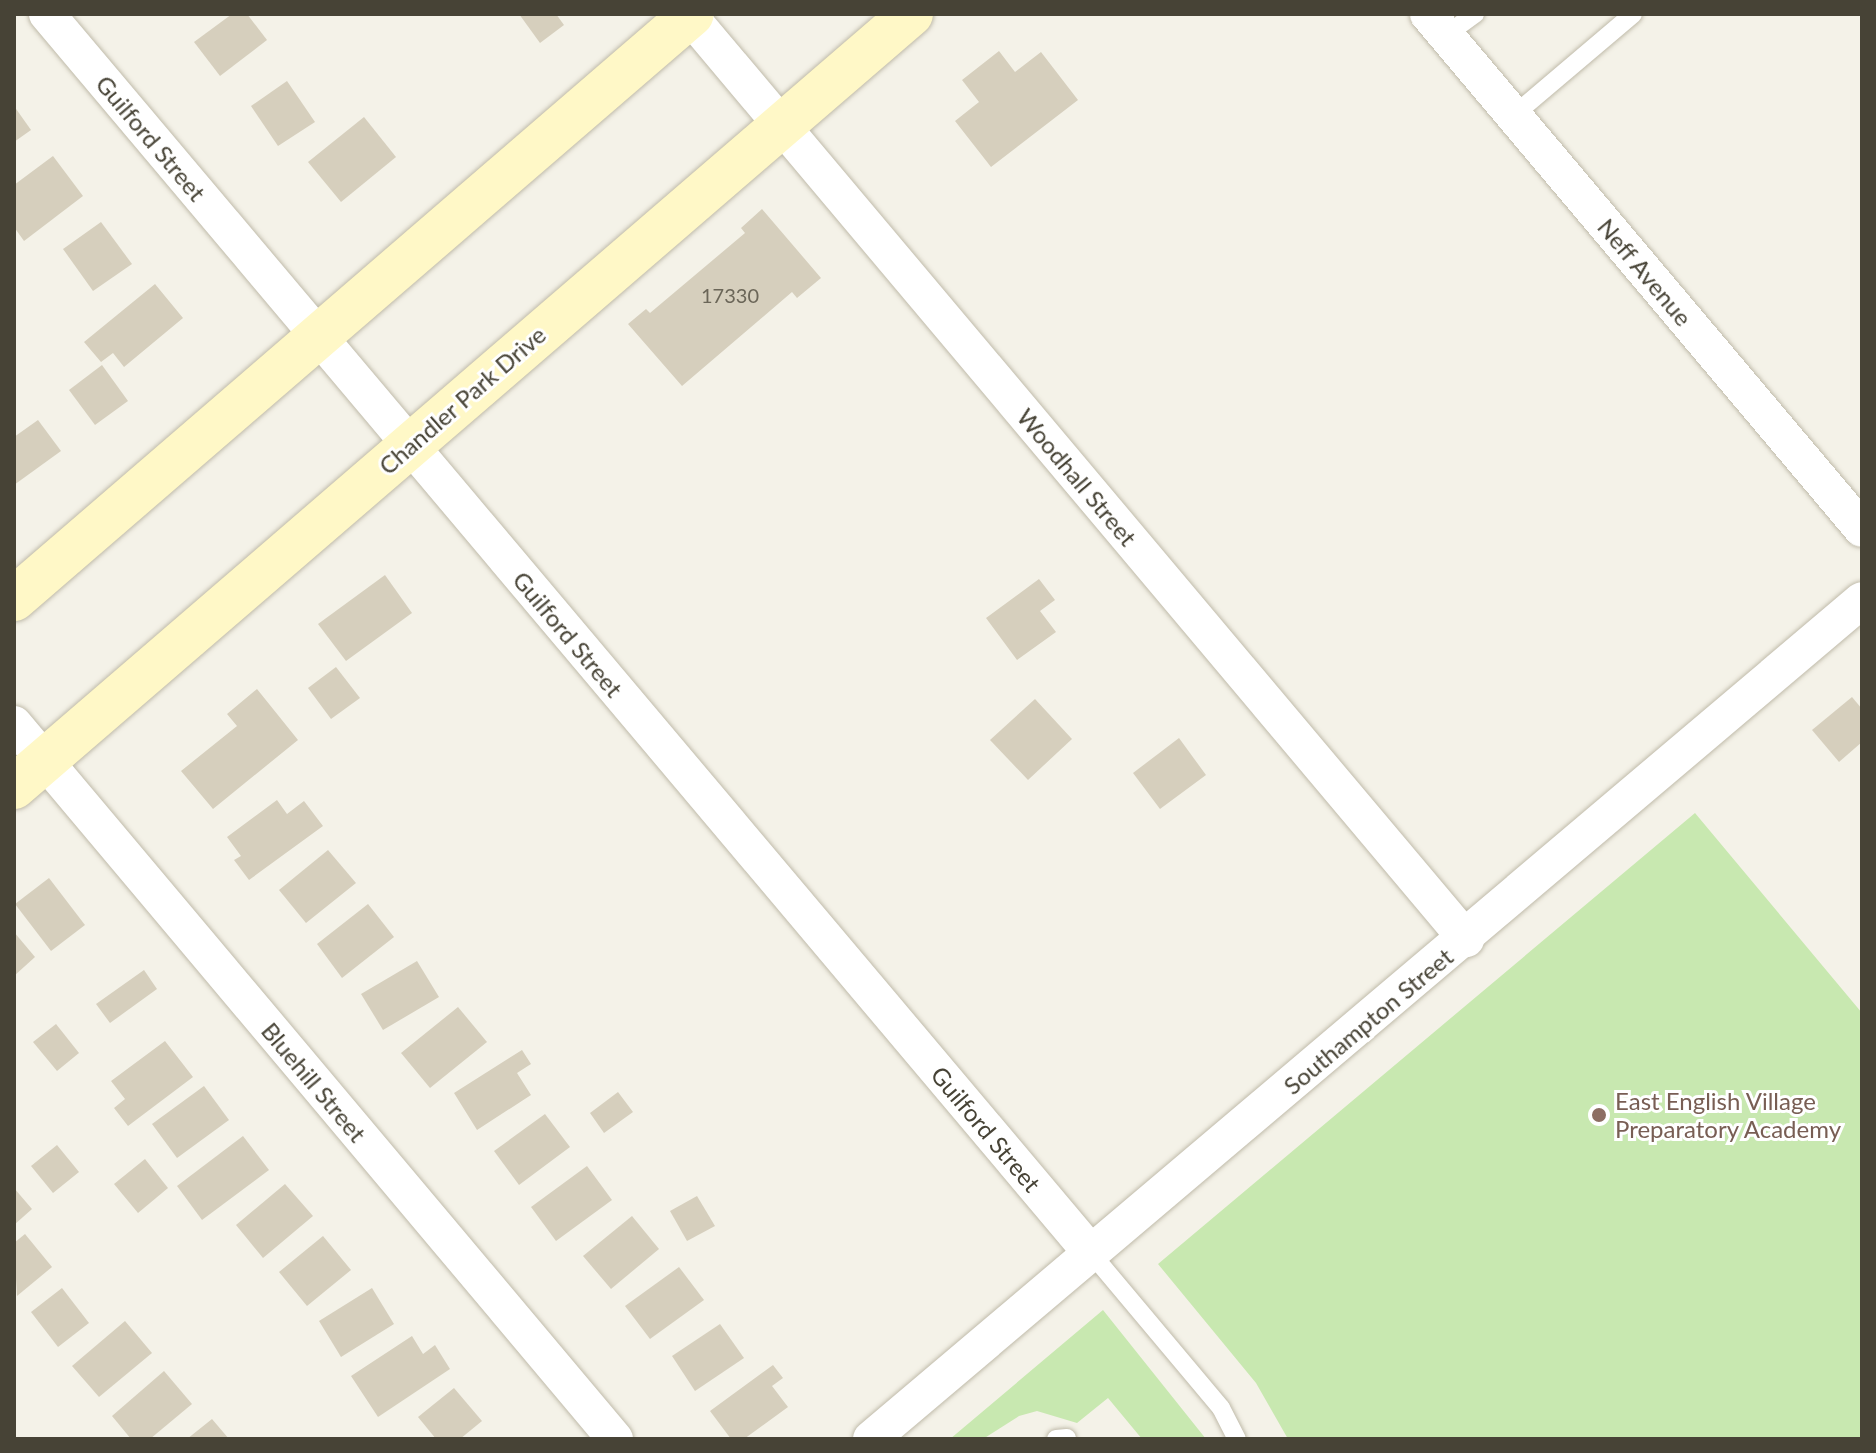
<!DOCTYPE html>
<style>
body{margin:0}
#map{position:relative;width:1876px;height:1453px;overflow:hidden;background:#f4f2e8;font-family:Lato,sans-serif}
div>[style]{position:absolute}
.green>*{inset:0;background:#c8e8b0}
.building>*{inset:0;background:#d6cfbd}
.roads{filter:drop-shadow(0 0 2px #c0bbaa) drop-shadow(0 0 2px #c0bbaa)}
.lane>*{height:18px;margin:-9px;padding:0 9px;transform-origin:9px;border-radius:9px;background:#fff}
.street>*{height:36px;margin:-18px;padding:0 18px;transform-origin:18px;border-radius:18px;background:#fff}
.secondary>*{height:44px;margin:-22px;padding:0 22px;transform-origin:22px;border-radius:22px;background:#fff8c7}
.dots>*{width:22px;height:22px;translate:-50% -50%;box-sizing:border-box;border:4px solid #fff;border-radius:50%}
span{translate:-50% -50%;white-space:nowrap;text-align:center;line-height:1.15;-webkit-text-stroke:6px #fff;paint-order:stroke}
.number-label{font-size:20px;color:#6b6658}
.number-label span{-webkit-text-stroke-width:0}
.street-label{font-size:24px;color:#474336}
.education-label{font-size:24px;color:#785e54}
.left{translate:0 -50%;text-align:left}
.frame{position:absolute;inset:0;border:16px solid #474336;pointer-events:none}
</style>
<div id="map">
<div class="green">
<i style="clip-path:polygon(1695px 813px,1862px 1013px,1862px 1439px,1288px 1439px,1256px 1383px,1158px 1264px)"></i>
<i style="clip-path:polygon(1103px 1310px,1206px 1439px,1142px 1439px,1108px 1398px,1077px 1423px,1037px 1411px,1019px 1416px,983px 1439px,950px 1439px)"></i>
</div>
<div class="building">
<i style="clip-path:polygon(232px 14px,247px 14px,267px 40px,220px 76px,194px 42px)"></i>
<i style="clip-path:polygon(519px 14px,556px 14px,564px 25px,540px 43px)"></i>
<i style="clip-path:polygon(999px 51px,1015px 72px,1041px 52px,1078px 100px,991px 167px,955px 121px,979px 102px,962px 80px)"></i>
<i style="clip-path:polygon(287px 81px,315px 122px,278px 146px,251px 106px)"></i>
<i style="clip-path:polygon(14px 106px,31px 130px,14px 142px)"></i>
<i style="clip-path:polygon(364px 117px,396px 157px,341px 202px,308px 162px)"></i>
<i style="clip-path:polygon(53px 156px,83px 196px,24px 241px,14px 227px,14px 185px)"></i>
<i style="clip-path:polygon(762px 209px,821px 278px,797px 298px,792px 292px,682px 386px,628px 324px,646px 309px,650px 313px,745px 233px,741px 228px)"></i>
<i style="clip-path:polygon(101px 222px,132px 264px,93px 291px,63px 249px)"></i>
<i style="clip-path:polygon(155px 284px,183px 318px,124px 367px,113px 353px,101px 362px,84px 342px)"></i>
<i style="clip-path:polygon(102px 365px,128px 401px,95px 425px,69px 390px)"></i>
<i style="clip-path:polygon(38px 420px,61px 451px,14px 485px,14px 437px)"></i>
<i style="clip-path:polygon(385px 575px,412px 613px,346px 661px,318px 624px)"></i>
<i style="clip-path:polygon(1039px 579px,1055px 600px,1040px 611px,1056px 632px,1017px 660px,986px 618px)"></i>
<i style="clip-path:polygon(336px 667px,360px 698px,331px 719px,308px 688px)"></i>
<i style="clip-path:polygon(257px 689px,298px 740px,213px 809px,181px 771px,237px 726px,227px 714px)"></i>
<i style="clip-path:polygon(1852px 697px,1862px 709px,1862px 742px,1839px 762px,1812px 730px)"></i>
<i style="clip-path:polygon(1035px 699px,1072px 739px,1028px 780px,990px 740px)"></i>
<i style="clip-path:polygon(1179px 738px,1206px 775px,1160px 809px,1133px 773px)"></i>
<i style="clip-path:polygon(277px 800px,287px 814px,304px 801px,323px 826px,249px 880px,234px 860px,241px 856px,227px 837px)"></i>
<i style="clip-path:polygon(328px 850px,356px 883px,306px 923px,279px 890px)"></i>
<i style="clip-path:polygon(49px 878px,85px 925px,51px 951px,15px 904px)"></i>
<i style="clip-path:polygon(368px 904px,394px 937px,342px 978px,317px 944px)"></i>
<i style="clip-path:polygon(14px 932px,35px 957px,14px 976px)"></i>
<i style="clip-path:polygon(417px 961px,439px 997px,383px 1030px,361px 994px)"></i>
<i style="clip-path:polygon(144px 970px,157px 989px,110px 1023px,96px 1004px)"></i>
<i style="clip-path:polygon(458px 1007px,487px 1042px,430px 1088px,401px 1053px)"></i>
<i style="clip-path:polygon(56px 1024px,79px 1053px,57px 1071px,33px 1042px)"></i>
<i style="clip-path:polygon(165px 1041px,193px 1077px,128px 1126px,114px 1108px,125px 1099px,111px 1081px)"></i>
<i style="clip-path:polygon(522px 1050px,531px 1064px,517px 1073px,531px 1095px,477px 1130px,454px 1093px)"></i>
<i style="clip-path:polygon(204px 1086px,229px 1120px,177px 1158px,152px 1124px)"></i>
<i style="clip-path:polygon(618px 1092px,633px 1112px,604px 1133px,590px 1113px)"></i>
<i style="clip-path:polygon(545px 1114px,570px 1147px,519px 1185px,494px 1151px)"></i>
<i style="clip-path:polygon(243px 1136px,269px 1170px,202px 1220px,177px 1186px)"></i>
<i style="clip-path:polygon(57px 1145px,79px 1172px,53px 1193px,31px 1166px)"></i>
<i style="clip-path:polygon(145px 1159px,168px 1188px,138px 1213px,114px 1184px)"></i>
<i style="clip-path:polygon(587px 1166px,612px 1200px,556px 1241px,531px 1207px)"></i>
<i style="clip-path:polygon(285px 1184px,313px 1216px,263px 1258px,236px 1225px)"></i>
<i style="clip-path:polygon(14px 1188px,32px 1209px,14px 1225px)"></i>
<i style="clip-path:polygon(697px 1196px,715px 1226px,687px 1241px,670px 1211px)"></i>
<i style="clip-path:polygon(632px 1216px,659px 1249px,611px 1289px,583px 1256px)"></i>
<i style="clip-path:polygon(25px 1234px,52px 1267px,17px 1296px,14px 1243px)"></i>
<i style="clip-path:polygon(323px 1236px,351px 1270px,307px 1306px,279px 1272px)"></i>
<i style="clip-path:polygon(679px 1267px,704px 1300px,650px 1339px,625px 1306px)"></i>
<i style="clip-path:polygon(62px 1288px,89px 1323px,58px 1347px,31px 1312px)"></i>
<i style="clip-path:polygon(372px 1288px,394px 1324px,341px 1357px,319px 1321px)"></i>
<i style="clip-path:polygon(125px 1321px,152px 1353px,99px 1397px,72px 1366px)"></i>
<i style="clip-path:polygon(720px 1324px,744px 1358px,695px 1391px,672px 1356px)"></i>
<i style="clip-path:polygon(412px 1336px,423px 1354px,435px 1345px,450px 1369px,378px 1417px,351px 1376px)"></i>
<i style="clip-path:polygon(773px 1365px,783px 1378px,772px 1386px,788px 1407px,744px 1439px,731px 1439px,710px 1411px)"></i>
<i style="clip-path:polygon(164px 1371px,192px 1404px,150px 1439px,131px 1439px,112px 1416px)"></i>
<i style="clip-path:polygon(454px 1388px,482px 1421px,460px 1439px,436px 1439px,418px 1417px)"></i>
<i style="clip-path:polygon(212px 1419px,229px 1439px,187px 1439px)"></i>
</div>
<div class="roads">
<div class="lane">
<i style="left:1446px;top:35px;width:36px;rotate:-36deg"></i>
<i style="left:1514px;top:115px;width:156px;rotate:-40.3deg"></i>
<i style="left:1091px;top:1253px;width:202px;rotate:50deg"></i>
<i style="left:1221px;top:1408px;width:35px;rotate:63deg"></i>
<i style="left:1056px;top:1439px;width:11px;rotate:-5deg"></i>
</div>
<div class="street">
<i style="left:47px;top:14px;width:1620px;rotate:49.88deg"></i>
<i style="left:688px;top:14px;width:1209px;rotate:49.93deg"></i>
<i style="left:1428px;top:14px;width:673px;rotate:49.88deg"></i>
<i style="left:14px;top:724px;width:934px;rotate:49.95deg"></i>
<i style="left:871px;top:1439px;width:1298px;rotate:-40.25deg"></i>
</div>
<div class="secondary">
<i style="left:14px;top:599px;width:895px;rotate:-40.79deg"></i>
<i style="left:14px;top:787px;width:1184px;rotate:-40.75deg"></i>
</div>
</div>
<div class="dots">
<i style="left:1599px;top:1115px;background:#8d6e63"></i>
</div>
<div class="number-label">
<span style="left:730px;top:295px">17330</span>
</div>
<div class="street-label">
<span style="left:151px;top:138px;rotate:50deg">Guilford Street</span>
<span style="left:1645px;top:272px;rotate:50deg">Neff Avenue</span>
<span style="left:462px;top:400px;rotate:-41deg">Chandler Park Drive</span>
<span style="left:1077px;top:477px;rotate:50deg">Woodhall Street</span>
<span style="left:568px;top:634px;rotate:50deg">Guilford Street</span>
<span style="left:1368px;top:1021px;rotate:-40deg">Southampton Street</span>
<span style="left:314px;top:1082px;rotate:50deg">Bluehill Street</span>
<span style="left:986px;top:1129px;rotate:50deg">Guilford Street</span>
</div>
<div class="education-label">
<span class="left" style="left:1615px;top:1115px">East English Village<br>Preparatory Academy</span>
</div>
<div class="frame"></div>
</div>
